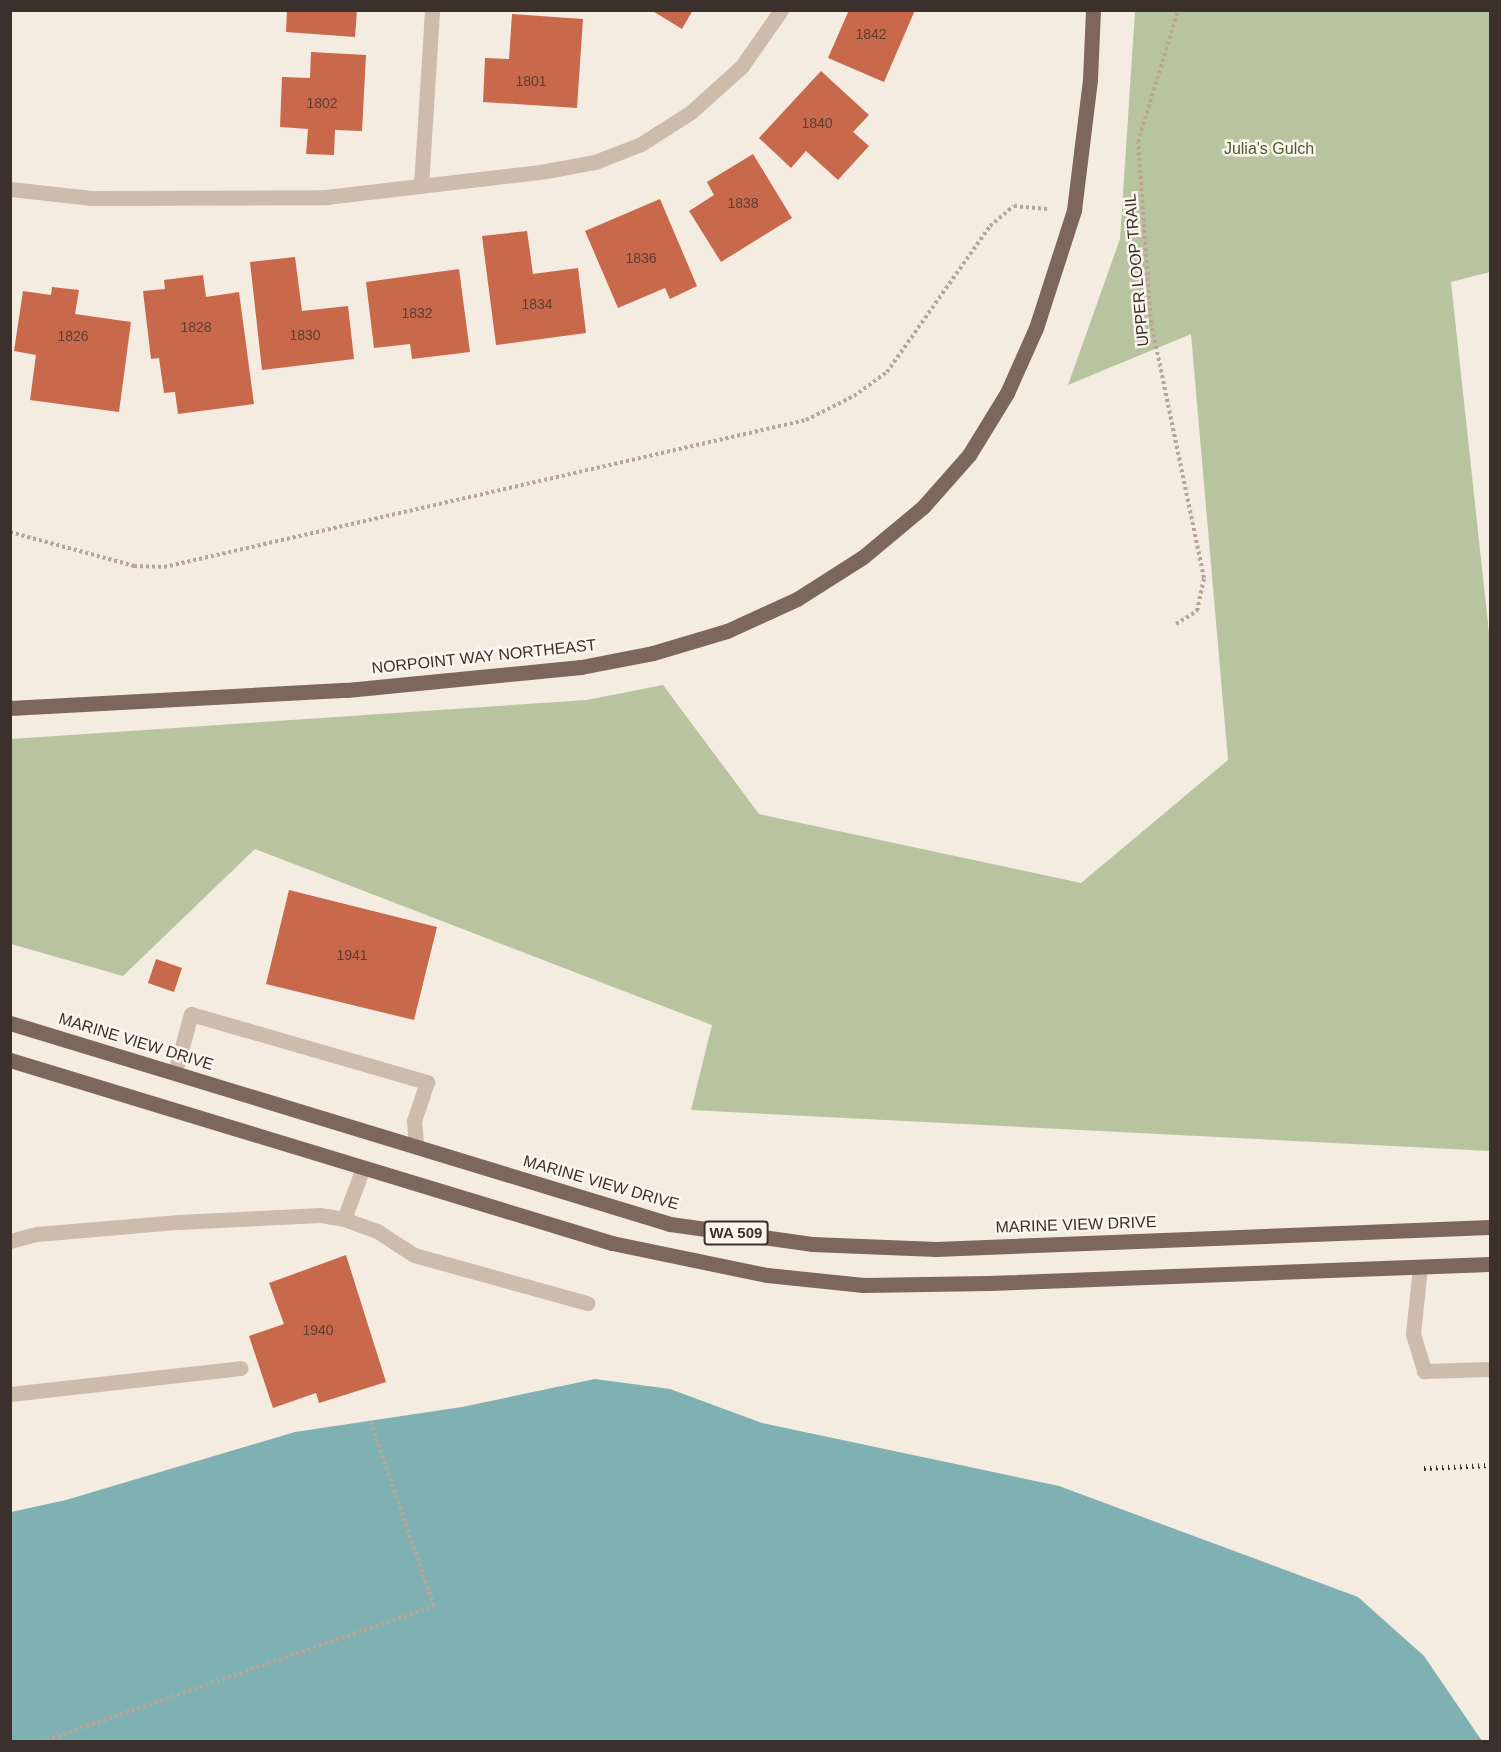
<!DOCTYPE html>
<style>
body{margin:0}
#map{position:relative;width:1501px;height:1752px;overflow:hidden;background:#f4ebe1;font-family:Arial,sans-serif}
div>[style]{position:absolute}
.green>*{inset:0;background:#b8c4a0}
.water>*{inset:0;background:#7fb0b2}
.building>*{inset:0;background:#c8694b}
.path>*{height:4px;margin-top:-2px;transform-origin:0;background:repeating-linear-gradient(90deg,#b9a596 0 3px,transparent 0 6px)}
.minor>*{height:15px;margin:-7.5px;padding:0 7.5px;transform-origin:7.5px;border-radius:7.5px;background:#cdbbac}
.major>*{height:15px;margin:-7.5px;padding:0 7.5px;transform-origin:7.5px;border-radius:7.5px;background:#7d675c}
.rail>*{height:4.5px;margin-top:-2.25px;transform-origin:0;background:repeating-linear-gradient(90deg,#3b302b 0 1.5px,transparent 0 6px)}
span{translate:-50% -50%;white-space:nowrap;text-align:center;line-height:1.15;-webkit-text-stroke:5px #fbf5ee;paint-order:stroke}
.number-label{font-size:14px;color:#5e3e33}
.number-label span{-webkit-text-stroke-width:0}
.shield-label span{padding:2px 4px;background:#fbf5ee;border:2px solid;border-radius:4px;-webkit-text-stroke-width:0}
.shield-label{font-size:15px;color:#3b302b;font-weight:700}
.park-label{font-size:16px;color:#4a5a2e}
.street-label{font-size:16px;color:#3b302b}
.frame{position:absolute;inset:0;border:12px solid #3b302b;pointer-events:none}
</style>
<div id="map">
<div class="green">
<i style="clip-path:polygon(1135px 11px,1490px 11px,1490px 272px,1451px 282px,1490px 642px,1490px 1151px,691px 1110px,712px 1025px,255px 849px,123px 976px,11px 944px,11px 739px,587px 700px,663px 685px,759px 814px,1081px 883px,1228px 760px,1191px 334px,1068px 385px,1120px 239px)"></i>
</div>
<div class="water">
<i style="clip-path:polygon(595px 1379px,670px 1389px,762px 1423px,1059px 1486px,1358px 1597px,1424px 1656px,1482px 1741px,11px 1741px,11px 1512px,66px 1500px,295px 1432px,462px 1407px)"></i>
</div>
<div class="building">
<i style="clip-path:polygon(287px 10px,357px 10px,355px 37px,286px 32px)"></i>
<i style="clip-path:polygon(651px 10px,693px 10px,682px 29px)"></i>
<i style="clip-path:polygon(849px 10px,915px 10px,884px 82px,828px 58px)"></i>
<i style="clip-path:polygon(512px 14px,583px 19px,577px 108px,483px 102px,485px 58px,509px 59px)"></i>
<i style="clip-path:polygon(311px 52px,366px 55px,362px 131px,335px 130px,334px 155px,306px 154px,308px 129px,280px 127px,282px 77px,310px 78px)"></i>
<i style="clip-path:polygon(821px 71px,869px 115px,853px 132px,869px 146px,838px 180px,806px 151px,791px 168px,759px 138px)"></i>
<i style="clip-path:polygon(753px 154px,792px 218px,721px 262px,689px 211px,714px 195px,707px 182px)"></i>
<i style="clip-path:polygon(660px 199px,697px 286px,670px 299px,665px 288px,618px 308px,585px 231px)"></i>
<i style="clip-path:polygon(527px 231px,533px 274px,578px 268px,586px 333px,496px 345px,482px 236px)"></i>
<i style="clip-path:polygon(295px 257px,302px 311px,348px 306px,354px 359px,262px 370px,250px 262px)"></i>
<i style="clip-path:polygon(459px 269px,470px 352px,412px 359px,410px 344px,374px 348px,366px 282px)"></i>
<i style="clip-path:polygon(203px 275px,206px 297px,239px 292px,254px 404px,178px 414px,175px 392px,164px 393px,159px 358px,151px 359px,143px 291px,165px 289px,164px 280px)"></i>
<i style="clip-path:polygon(52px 287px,79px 290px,75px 314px,131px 322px,119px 412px,30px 400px,36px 355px,14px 351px,23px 291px,51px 295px)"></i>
<i style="clip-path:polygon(289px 890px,437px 927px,414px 1020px,266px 984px)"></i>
<i style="clip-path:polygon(156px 959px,182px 968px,174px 992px,148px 983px)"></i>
<i style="clip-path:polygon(346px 1255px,386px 1382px,319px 1403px,316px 1393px,273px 1408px,249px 1336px,284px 1324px,269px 1283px)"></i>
</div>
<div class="path">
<i style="left:10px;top:532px;width:129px;rotate:15.3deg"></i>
<i style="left:134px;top:566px;width:30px;rotate:2deg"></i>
<i style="left:164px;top:567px;width:659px;rotate:-12.9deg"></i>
<i style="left:806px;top:420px;width:54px;rotate:-26.6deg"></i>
<i style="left:854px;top:396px;width:41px;rotate:-36deg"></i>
<i style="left:887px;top:372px;width:179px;rotate:-54.8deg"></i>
<i style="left:990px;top:226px;width:31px;rotate:-40deg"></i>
<i style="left:1014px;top:206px;width:36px;rotate:5deg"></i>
<i style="left:1176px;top:624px;width:25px;rotate:-32deg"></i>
<i style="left:1197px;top:611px;width:34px;rotate:-78deg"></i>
<i style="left:1204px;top:578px;width:260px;rotate:-101.7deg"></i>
<i style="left:1151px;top:323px;width:181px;rotate:-94.1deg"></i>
<i style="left:1138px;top:142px;width:138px;rotate:-73.1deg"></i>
<i style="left:41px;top:1742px;width:416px;rotate:-19.1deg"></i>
<i style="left:434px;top:1606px;width:197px;rotate:-109deg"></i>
</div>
<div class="minor">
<i style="left:421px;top:186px;width:176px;rotate:-86.4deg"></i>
<i style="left:10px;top:189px;width:81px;rotate:6.3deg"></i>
<i style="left:91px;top:198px;width:235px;rotate:-0.2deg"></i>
<i style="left:326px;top:197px;width:222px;rotate:-6.7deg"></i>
<i style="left:546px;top:171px;width:50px;rotate:-10.4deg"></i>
<i style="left:595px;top:162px;width:49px;rotate:-21.4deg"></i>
<i style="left:641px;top:144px;width:59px;rotate:-32.6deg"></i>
<i style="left:691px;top:112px;width:69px;rotate:-42deg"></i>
<i style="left:742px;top:66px;width:68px;rotate:-55.1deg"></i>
<i style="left:175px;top:1072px;width:60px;rotate:-74.6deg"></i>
<i style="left:191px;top:1014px;width:246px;rotate:16.1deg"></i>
<i style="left:427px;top:1082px;width:41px;rotate:108.4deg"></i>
<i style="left:414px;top:1121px;width:25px;rotate:85deg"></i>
<i style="left:344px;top:1219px;width:54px;rotate:-69.6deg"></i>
<i style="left:10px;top:1241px;width:28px;rotate:-15deg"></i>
<i style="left:37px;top:1234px;width:142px;rotate:-4.9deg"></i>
<i style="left:178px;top:1222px;width:142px;rotate:-2.8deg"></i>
<i style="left:320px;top:1215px;width:24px;rotate:9deg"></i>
<i style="left:344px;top:1219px;width:35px;rotate:20deg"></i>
<i style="left:377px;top:1231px;width:44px;rotate:33deg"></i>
<i style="left:414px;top:1255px;width:180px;rotate:15.5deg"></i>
<i style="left:1420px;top:1267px;width:67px;rotate:96deg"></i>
<i style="left:1413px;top:1334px;width:39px;rotate:73deg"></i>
<i style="left:1424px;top:1371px;width:66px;rotate:-1.7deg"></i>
<i style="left:10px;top:1394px;width:232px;rotate:-6.4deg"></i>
</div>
<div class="major">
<i style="left:10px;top:708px;width:337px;rotate:-3.1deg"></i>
<i style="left:347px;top:690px;width:235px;rotate:-5.6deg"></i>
<i style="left:581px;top:667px;width:73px;rotate:-11deg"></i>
<i style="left:653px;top:653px;width:77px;rotate:-16.6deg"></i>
<i style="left:727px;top:631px;width:77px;rotate:-24.6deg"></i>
<i style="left:797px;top:599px;width:78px;rotate:-32.5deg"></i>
<i style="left:863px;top:557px;width:78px;rotate:-39.8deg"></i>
<i style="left:923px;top:507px;width:69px;rotate:-48.5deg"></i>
<i style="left:969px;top:455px;width:73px;rotate:-58.5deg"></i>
<i style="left:1007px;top:393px;width:71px;rotate:-66deg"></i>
<i style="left:1036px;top:328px;width:124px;rotate:-72.1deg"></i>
<i style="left:1074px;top:210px;width:132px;rotate:-83deg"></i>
<i style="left:1090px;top:79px;width:69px;rotate:-87.5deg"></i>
<i style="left:10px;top:1023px;width:690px;rotate:16.94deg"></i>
<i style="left:670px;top:1224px;width:143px;rotate:8deg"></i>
<i style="left:812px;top:1244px;width:124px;rotate:2.3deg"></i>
<i style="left:936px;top:1249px;width:554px;rotate:-2.27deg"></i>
<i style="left:10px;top:1060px;width:629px;rotate:16.91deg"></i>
<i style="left:612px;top:1243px;width:158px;rotate:11.7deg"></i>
<i style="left:767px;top:1275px;width:97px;rotate:5.9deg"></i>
<i style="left:863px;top:1285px;width:125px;rotate:-0.9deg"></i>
<i style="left:988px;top:1283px;width:502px;rotate:-2.17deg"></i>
</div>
<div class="rail">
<i style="left:1424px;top:1468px;width:66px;rotate:-2.6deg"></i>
</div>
<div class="number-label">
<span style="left:871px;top:34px">1842</span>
<span style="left:531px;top:81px">1801</span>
<span style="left:322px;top:103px">1802</span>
<span style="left:817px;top:123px">1840</span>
<span style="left:743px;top:203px">1838</span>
<span style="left:641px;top:258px">1836</span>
<span style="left:537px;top:304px">1834</span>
<span style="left:417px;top:313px">1832</span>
<span style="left:196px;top:327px">1828</span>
<span style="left:305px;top:335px">1830</span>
<span style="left:73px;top:336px">1826</span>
<span style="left:352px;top:955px">1941</span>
<span style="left:318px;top:1330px">1940</span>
</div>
<div class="shield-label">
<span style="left:736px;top:1233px">WA 509</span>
</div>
<div class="park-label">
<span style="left:1269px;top:149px">Julia's Gulch</span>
</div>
<div class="street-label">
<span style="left:1137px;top:270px;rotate:-95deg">UPPER LOOP TRAIL</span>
<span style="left:484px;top:657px;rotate:-6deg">NORPOINT WAY NORTHEAST</span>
<span style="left:136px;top:1042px;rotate:17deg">MARINE VIEW DRIVE</span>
<span style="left:601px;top:1183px;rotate:16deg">MARINE VIEW DRIVE</span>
<span style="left:1076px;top:1225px;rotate:-2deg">MARINE VIEW DRIVE</span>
</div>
<div class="frame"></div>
</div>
